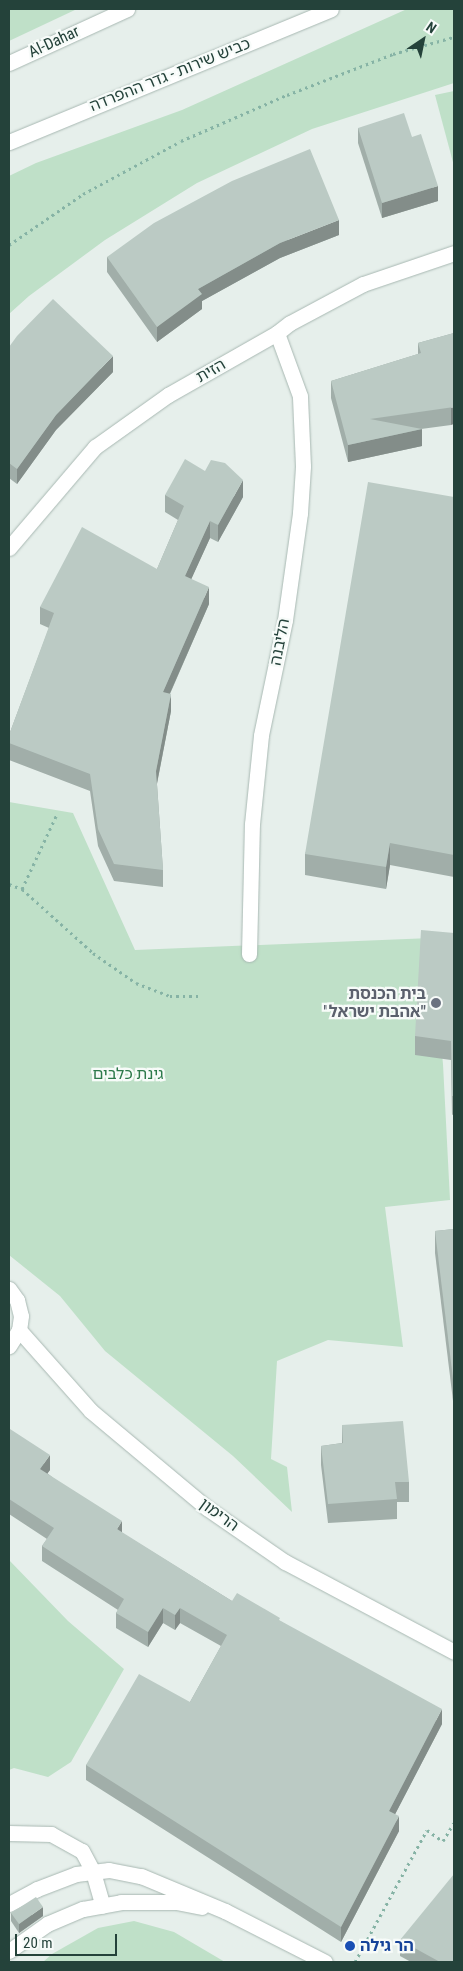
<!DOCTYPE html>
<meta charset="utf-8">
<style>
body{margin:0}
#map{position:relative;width:463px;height:1971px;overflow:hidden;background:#e6efeb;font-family:"Roboto Condensed","Noto Sans Hebrew",sans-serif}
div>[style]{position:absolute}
.green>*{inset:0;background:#bfe0c8}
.path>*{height:3px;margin-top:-1.5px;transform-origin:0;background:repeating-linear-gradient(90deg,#86b3a5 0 2.5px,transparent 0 6.5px)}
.roads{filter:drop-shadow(0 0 1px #a8b8b2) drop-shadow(0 0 1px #a8b8b2)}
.lane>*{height:15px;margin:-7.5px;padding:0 7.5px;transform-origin:7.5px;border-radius:7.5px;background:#fff}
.street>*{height:15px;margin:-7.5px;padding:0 7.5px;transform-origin:7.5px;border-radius:7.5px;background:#fff}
.secondary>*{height:15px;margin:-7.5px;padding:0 7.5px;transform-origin:7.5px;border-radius:7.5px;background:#fff}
.wall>*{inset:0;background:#a1aea9}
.shaded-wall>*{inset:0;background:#838d89}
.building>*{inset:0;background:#bbcac4}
.dots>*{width:14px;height:14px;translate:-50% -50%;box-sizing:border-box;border:2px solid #f7fbf9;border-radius:50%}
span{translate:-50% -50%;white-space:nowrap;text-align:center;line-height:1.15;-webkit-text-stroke:4.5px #f7fbf9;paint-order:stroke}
.street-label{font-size:16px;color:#24423a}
.worship-label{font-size:16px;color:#5b616d;font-weight:700}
.right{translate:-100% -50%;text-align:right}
.park-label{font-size:16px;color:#2d7a4b}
.transit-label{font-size:16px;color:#164399;font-weight:700}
.left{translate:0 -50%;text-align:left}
.frame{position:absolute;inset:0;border:10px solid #24423a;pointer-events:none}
.north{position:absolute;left:398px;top:15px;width:50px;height:50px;-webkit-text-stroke:4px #f7fbf9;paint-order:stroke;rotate:34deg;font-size:14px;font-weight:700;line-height:20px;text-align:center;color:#24423a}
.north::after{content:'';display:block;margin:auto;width:18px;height:22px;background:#24423a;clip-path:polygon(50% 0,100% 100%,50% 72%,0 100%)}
.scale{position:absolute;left:15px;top:1934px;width:102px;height:22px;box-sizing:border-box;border:2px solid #24423a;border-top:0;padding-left:6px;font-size:15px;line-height:18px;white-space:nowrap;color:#24423a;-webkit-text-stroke:4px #f7fbf9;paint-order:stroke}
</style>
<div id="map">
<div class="green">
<i style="clip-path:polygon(9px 9px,77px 9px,9px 41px)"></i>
<i style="clip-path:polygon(407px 9px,454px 9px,454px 83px,312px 129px,197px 183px,105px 240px,29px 296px,9px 314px,9px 176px,36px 163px,182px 110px)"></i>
<i style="clip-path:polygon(454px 91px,454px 166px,435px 95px)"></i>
<i style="clip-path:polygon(9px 802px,73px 813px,135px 950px,431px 938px,443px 1064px,450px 1200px,385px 1207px,403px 1347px,328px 1340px,277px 1361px,271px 1459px,287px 1467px,292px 1512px,233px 1456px,105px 1351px,60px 1296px,9px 1255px)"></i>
<i style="clip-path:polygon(9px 1560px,68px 1621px,124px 1669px,71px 1762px,48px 1777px,14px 1768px,9px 1770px)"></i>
<i style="clip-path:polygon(134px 1921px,174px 1932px,225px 1962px,43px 1962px,52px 1954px,98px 1928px)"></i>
</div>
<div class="path">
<i style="left:9px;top:245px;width:90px;rotate:-34.6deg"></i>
<i style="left:83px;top:194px;width:111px;rotate:-28.4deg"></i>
<i style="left:181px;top:141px;width:116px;rotate:-23.5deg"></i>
<i style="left:287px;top:95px;width:114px;rotate:-21.1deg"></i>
<i style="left:393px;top:54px;width:63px;rotate:-15.6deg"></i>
<i style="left:9px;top:884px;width:14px;rotate:21deg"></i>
<i style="left:22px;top:889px;width:96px;rotate:42deg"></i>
<i style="left:93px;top:953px;width:52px;rotate:34.9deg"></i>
<i style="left:136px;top:983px;width:36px;rotate:21deg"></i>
<i style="left:170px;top:996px;width:29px"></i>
<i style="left:22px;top:889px;width:81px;rotate:-65deg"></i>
<i style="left:355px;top:1962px;width:150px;rotate:-61.4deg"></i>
<i style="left:427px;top:1830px;width:19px;rotate:35deg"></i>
<i style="left:443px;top:1841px;width:21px;rotate:-59deg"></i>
</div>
<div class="roads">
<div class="lane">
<i style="left:9px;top:142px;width:348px;rotate:-22.4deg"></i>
<i style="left:9px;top:1833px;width:42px;rotate:1.4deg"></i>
<i style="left:51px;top:1834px;width:35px;rotate:29deg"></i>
<i style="left:82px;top:1851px;width:24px;rotate:62deg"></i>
<i style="left:93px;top:1872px;width:35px;rotate:74deg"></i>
</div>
<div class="street">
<i style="left:9px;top:548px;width:133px;rotate:-49.6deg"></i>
<i style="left:95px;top:447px;width:90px;rotate:-35.5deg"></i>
<i style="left:168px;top:395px;width:125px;rotate:-29.6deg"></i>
<i style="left:277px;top:333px;width:16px;rotate:-38deg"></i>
<i style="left:290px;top:323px;width:83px;rotate:-28.1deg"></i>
<i style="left:363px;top:284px;width:96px;rotate:-18.8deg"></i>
<i style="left:249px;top:954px;width:130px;rotate:-88.7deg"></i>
<i style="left:252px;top:824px;width:89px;rotate:-84.2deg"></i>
<i style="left:261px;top:735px;width:117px;rotate:-78.2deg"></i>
<i style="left:285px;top:620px;width:108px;rotate:-82deg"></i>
<i style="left:300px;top:513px;width:47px;rotate:-86.3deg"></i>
<i style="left:303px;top:466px;width:70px;rotate:-92.5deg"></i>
<i style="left:300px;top:396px;width:67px;rotate:-110.1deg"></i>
<i style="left:9px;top:1289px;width:14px;rotate:54deg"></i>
<i style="left:17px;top:1300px;width:16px;rotate:76deg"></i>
<i style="left:21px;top:1316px;width:14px;rotate:98deg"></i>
<i style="left:19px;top:1330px;width:19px;rotate:122deg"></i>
<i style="left:19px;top:1330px;width:108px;rotate:48.4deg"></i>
<i style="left:91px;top:1411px;width:151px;rotate:39.9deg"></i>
<i style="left:207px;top:1508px;width:95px;rotate:34.7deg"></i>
<i style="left:285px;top:1562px;width:191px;rotate:28deg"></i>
</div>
<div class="secondary">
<i style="left:9px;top:63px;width:130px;rotate:-24.6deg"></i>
<i style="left:9px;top:1904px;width:32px;rotate:-28deg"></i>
<i style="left:37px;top:1889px;width:42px;rotate:-21deg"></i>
<i style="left:76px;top:1874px;width:33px;rotate:-7deg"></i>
<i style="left:109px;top:1870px;width:33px;rotate:11deg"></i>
<i style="left:141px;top:1876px;width:91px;rotate:22.6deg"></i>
<i style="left:225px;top:1911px;width:112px;rotate:27deg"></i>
<i style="left:9px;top:1951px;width:47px;rotate:-35.4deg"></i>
<i style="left:47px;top:1924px;width:39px;rotate:-23deg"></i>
<i style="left:83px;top:1909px;width:39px;rotate:-10deg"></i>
<i style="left:121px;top:1902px;width:55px"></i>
<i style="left:176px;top:1902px;width:26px;rotate:11deg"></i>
</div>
</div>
<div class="wall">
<i style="clip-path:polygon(358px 128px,412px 137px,438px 201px,382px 218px,358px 143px)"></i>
<i style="clip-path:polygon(339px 235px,280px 258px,202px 301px,202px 309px,157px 342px,107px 272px,107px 257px)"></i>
<i style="clip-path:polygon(454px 333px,451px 425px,421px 429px,422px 446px,348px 462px,331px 398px,331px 381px,418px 354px,418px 343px)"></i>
<i style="clip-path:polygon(9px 347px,113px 372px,56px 430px,17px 484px,9px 478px)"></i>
<i style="clip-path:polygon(165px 495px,243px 497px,218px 542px,210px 538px,191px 579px,209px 604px,170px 694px,171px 711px,157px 784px,163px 870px,163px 887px,114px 881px,98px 846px,90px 791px,9px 760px,9px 735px,49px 628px,40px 624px,40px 607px,157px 569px,178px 520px,165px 512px)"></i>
<i style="clip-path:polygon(454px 497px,454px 877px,390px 865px,386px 889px,305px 875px,305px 854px)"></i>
<i style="clip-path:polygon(454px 933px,454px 1114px,452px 1115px,451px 1060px,415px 1055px,415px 1036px)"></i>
<i style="clip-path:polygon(454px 1229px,454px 1409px,435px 1253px,435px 1231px)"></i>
<i style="clip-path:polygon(342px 1425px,409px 1482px,409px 1502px,397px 1502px,397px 1519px,328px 1523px,321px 1465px,321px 1446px,342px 1443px)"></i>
<i style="clip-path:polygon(9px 1431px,50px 1470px,47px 1473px,122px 1533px,232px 1601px,280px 1621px,442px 1724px,395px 1814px,399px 1831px,341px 1942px,86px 1780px,86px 1765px,190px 1702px,221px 1646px,180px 1623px,175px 1630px,163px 1623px,148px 1647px,116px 1628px,116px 1613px,118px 1610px,42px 1561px,42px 1546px,47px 1539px,9px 1514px)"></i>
<i style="clip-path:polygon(11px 1913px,43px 1916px,19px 1933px,11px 1921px)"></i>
<i style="clip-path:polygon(400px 1940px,454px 1962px,411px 1962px,400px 1956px)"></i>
</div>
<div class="shaded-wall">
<i style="clip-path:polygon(438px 186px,438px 201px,382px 218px,382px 203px)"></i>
<i style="clip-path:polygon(339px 220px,339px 235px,280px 258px,202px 301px,202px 309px,157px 342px,157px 327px,198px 289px,280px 243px)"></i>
<i style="clip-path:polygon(113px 356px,113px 372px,56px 430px,17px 484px,17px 469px,56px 415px)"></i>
<i style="clip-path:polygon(454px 407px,454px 424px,451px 425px,451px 408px)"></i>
<i style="clip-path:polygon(422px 429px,422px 446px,348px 462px,348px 445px)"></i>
<i style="clip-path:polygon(243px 480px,243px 497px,218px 542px,218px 525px)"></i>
<i style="clip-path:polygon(210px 521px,210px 538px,185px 593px,185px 576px)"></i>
<i style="clip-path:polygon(209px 587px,209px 604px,163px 709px,163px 692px)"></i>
<i style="clip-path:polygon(171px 694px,171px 711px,156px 788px,156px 771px)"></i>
<i style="clip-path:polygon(390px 843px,390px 865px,386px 889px,386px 867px)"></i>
<i style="clip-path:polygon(50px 1455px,50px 1470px,40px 1484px,40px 1469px)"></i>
<i style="clip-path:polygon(122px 1521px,122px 1537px,117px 1529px)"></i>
<i style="clip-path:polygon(163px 1608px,163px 1623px,148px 1647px,148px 1632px)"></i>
<i style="clip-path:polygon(180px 1608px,180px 1623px,175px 1630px,175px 1615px)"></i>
<i style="clip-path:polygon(442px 1709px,442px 1724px,389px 1826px,389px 1811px)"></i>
<i style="clip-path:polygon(399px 1816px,399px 1831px,341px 1942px,341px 1927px)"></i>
<i style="clip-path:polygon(43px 1907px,43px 1916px,19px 1933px,19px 1924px)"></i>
</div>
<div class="building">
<i style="clip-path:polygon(404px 113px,412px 137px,421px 134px,438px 186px,382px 203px,358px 128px)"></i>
<i style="clip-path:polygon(310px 149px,339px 220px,280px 243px,198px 289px,202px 294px,157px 327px,107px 257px,154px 223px,232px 181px)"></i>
<i style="clip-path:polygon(53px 299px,113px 356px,56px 415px,17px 469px,9px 463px,9px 347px,17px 336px)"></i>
<i style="clip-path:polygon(454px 333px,454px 407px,370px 419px,422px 429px,348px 445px,331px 381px,421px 353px,418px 343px)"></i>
<i style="clip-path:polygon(185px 459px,205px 471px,211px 460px,225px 463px,243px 480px,218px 525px,210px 521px,185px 576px,209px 587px,163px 692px,171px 694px,156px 771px,163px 870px,114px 864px,98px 829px,90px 774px,9px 743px,9px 735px,54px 613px,40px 607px,82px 527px,157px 569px,184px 506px,165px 495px)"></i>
<i style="clip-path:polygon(368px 482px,454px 497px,454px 855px,390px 843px,386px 867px,305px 854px)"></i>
<i style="clip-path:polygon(421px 930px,454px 933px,454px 1096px,452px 1096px,451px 1041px,415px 1036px)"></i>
<i style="clip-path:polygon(454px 1229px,454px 1387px,435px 1231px)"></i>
<i style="clip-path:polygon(403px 1421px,409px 1482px,395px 1482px,397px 1499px,328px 1504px,321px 1446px,343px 1443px,342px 1425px)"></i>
<i style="clip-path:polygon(10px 1429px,50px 1455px,40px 1469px,122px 1521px,117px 1529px,232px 1601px,237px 1593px,280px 1618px,279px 1620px,442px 1709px,389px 1811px,399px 1816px,341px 1927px,86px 1765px,139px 1674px,190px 1702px,227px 1635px,180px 1608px,175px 1615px,163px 1608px,148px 1632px,116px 1613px,124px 1599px,42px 1546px,54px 1528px,9px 1499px,9px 1431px)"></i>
<i style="clip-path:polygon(454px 1874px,454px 1962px,440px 1962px,400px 1940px)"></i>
<i style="clip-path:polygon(36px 1897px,43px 1907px,19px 1924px,11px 1913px)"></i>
</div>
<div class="dots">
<i style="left:436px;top:1003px;background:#6b7280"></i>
<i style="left:350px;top:1946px;background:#1a4fb4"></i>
</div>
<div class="street-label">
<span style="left:54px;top:42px;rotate:-25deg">Al-Dahar</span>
<span style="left:170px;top:75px;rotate:-22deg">כביש שירות - גדר ההפרדה</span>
<span style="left:211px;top:371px;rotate:-30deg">הזית</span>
<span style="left:280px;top:642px;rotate:-79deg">הליבנה</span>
<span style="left:219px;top:1515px;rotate:36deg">הרימון</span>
</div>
<div class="worship-label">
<span class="right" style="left:426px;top:1003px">בית הכנסת<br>"אהבת ישראל"</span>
</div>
<div class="park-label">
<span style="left:128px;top:1074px">גינת כלבים</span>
</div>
<div class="transit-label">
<span class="left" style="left:360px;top:1946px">הר גילה</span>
</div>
<div class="frame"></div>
<div class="north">N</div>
<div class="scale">20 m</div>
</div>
